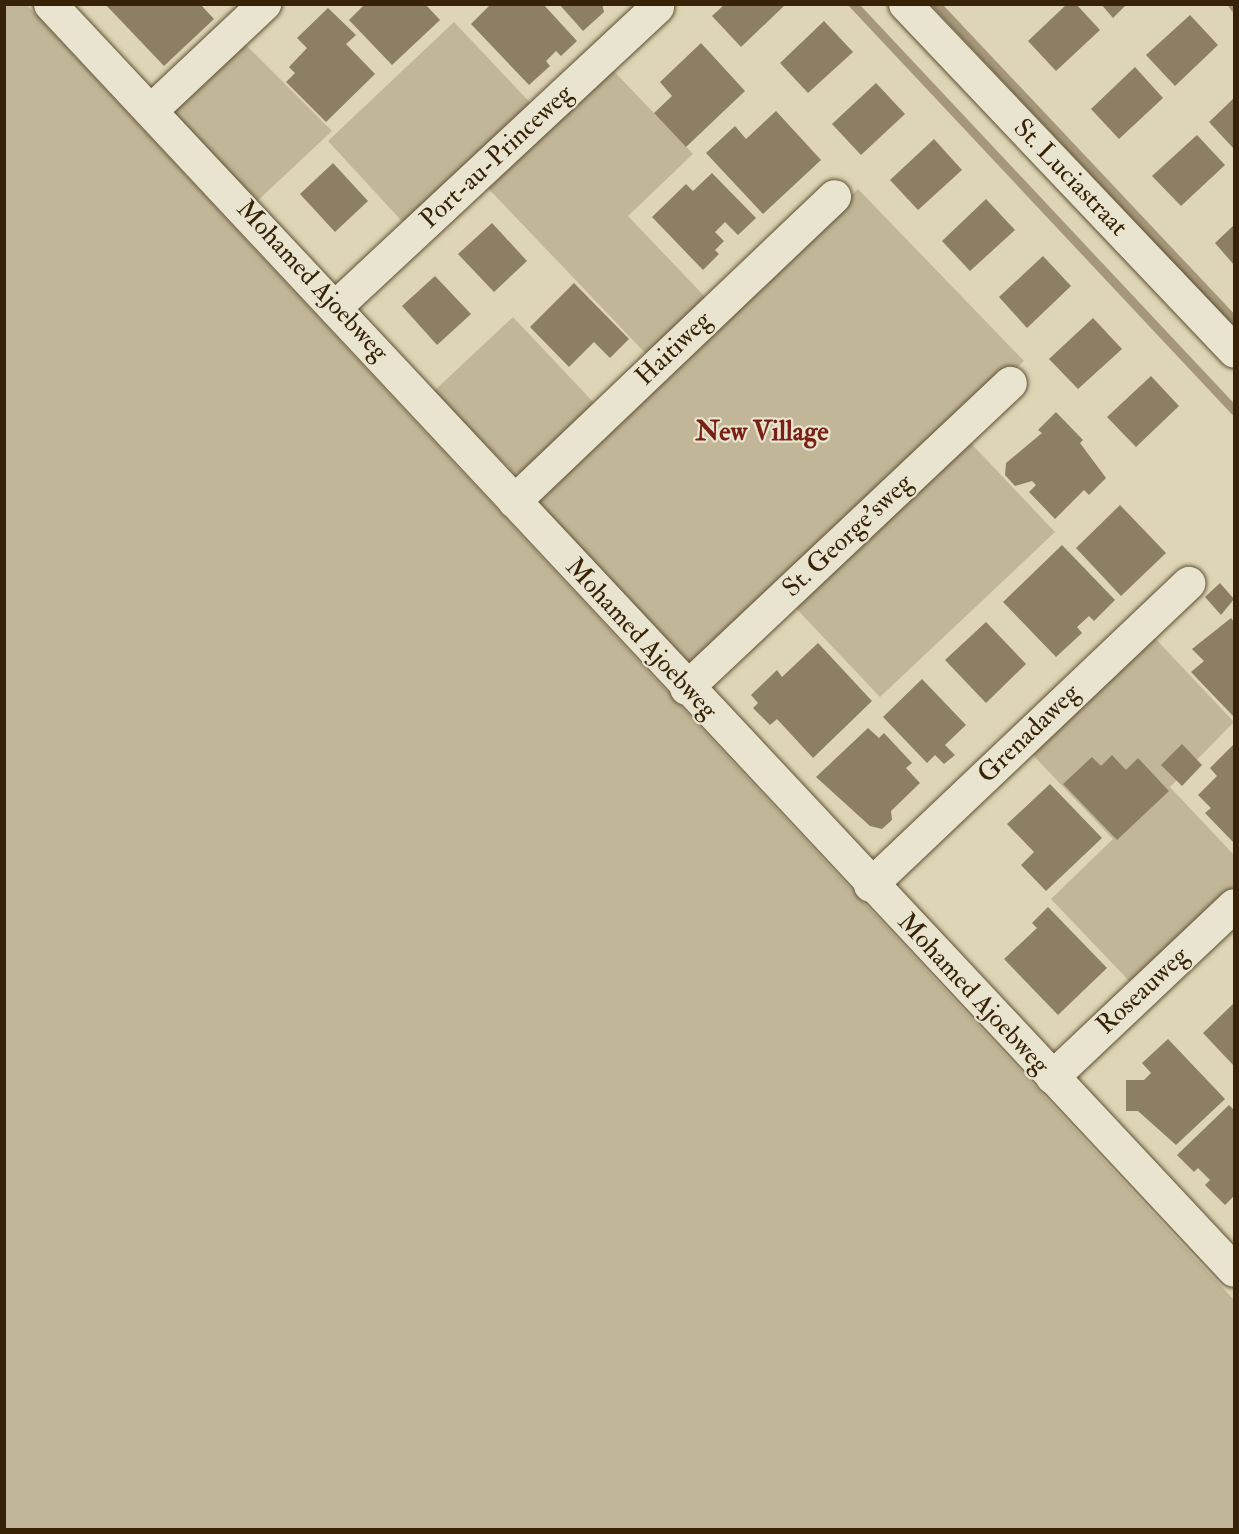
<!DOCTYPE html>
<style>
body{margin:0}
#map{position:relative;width:1239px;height:1534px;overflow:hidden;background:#ddd5b6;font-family:"IM FELL Double Pica",serif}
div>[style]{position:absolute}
.green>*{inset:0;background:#c1b798}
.stream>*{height:9px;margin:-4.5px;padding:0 4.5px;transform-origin:4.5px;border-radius:4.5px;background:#a5987a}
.building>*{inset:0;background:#8d7f62}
.roads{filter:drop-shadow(0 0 2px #604f32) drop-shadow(0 0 2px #604f32)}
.minor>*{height:33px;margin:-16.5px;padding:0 16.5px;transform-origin:16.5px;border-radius:16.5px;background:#e9e4d0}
span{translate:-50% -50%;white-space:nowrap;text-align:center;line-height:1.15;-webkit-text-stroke:4.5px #e9e4d0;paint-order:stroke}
.street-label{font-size:26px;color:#372206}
.neighbourhood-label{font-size:27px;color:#7a1f14;font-weight:700}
.frame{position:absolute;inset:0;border:6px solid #372206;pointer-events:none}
</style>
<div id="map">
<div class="green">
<i style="clip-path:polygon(26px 4px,1234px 1300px,1234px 1529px,5px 1530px,4px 5px)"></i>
<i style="clip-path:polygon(454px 22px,539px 112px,411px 231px,328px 141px)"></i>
<i style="clip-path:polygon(240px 39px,332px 131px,254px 204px,172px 116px,173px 106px)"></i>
<i style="clip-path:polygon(609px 66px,693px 154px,628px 216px,707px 299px,648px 356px,485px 185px)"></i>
<i style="clip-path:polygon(858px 189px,1024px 361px,698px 668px,686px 667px,532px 506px,535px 494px)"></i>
<i style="clip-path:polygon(513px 317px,596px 405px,527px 471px,514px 473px,433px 392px)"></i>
<i style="clip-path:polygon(965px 437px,1055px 532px,880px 697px,790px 602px)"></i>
<i style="clip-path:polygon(1151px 634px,1234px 722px,1170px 787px,1234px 855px,1234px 886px,1132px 984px,1051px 899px,1113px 839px,1028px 750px)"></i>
</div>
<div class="stream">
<i style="left:853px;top:4px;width:557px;rotate:46.82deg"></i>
<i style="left:936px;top:4px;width:434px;rotate:46.7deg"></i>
<i style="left:1232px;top:4px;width:4px;rotate:56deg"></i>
</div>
<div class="building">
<i style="clip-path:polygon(105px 4px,200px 4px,214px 19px,164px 66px)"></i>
<i style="clip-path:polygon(365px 4px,425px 4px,440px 20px,392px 65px,349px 20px)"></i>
<i style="clip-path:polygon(491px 4px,543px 4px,577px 41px,561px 56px,556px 51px,546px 61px,550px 66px,529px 85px,471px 24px)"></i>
<i style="clip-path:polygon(559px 4px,602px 4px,604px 12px,583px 31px)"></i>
<i style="clip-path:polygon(725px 4px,786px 4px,741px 47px,712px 16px)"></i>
<i style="clip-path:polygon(1067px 4px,1076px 4px,1100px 30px,1056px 71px,1028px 41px)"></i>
<i style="clip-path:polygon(1101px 4px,1127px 4px,1113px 18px)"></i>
<i style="clip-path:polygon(328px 8px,356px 35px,346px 44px,375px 74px,326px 122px,286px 82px,295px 73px,289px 67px,307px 48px,297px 38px)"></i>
<i style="clip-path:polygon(1190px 15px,1218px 45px,1175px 86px,1146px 55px)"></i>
<i style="clip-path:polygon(824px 21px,853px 52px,808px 93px,780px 63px)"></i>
<i style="clip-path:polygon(701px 43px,745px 91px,686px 147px,654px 113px,672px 96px,660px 82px)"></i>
<i style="clip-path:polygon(1135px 67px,1163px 98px,1119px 139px,1091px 109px)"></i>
<i style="clip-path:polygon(876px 83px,905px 114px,861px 155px,832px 124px)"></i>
<i style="clip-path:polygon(1234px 98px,1234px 149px,1209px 122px)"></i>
<i style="clip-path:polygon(776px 111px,821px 160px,763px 214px,706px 153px,735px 126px,746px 139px)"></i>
<i style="clip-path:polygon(1197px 135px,1225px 165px,1181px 206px,1152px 176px)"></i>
<i style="clip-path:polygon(934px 139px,962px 170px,918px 210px,890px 180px)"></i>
<i style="clip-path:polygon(333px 163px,368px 201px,335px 232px,300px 194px)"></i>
<i style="clip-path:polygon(712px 173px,756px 218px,738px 235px,725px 222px,715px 232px,724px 241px,715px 250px,719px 254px,703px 270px,652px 217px,686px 184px,693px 191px)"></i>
<i style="clip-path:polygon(986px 199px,1015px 230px,970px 271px,942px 241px)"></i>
<i style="clip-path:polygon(492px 223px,527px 261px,494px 292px,458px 254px)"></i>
<i style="clip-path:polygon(1234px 225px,1234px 265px,1215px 243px)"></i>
<i style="clip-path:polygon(1043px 256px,1071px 286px,1027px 328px,999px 297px)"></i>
<i style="clip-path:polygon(435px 276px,471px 314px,437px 345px,402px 306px)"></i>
<i style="clip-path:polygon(574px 283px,629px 339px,610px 358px,594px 342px,569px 367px,530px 327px)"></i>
<i style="clip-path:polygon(1093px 318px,1122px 349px,1078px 389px,1049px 359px)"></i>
<i style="clip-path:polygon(1151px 376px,1179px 406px,1136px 447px,1107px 417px)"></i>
<i style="clip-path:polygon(1056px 412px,1083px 440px,1080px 443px,1106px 478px,1089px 495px,1084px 490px,1055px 519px,1029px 492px,1036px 485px,1032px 481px,1015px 486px,1005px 475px,1006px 463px,1042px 433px,1038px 430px)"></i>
<i style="clip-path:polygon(1120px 505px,1166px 553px,1121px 596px,1076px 548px)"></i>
<i style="clip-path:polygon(1062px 545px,1115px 600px,1094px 621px,1089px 616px,1077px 627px,1082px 633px,1056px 657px,1003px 602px)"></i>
<i style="clip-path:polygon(1220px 583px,1234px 599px,1221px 615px,1205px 597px)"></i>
<i style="clip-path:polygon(1231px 618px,1234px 622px,1234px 717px,1191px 672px,1204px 661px,1192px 649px)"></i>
<i style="clip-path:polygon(986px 622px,1026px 664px,986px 703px,945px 660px)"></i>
<i style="clip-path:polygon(818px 643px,872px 701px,813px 758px,777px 719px,770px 725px,753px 708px,758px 703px,751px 695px,777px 670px,782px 677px)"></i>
<i style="clip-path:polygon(922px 679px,966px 725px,945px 745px,955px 755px,944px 764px,935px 755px,927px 763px,883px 717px)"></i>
<i style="clip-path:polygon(868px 728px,879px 738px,884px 733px,912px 763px,906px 768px,920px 783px,891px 811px,892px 820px,882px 829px,870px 826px,816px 777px)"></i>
<i style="clip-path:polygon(1182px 744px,1202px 765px,1182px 786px,1161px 765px)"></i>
<i style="clip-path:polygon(1234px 744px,1234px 843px,1205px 813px,1211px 808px,1198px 795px,1217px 776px,1210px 768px)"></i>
<i style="clip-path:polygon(1112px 755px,1126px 770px,1138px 758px,1169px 791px,1117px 840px,1063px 784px,1092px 757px,1101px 766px)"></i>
<i style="clip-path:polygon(1050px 784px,1102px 838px,1046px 891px,1021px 865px,1034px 852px,1007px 824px)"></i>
<i style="clip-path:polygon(1048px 907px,1107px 968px,1058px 1015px,1004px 959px,1037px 928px,1032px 923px)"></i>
<i style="clip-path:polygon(1233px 1004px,1234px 1006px,1234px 1066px,1203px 1033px)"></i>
<i style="clip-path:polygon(1168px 1039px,1225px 1099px,1176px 1145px,1138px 1111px,1126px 1111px,1126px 1080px,1144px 1080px,1151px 1073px,1142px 1063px)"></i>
<i style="clip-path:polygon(1229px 1105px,1234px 1110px,1234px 1196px,1225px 1205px,1205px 1185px,1210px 1180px,1198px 1168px,1194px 1172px,1177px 1155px)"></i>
</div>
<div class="roads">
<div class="minor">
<i style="left:50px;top:4px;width:1733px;rotate:46.92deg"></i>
<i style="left:905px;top:4px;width:478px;rotate:46.5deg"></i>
<i style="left:152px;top:109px;width:154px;rotate:-43.2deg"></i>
<i style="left:336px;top:306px;width:439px;rotate:-43deg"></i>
<i style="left:514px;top:501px;width:442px;rotate:-43.6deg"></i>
<i style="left:686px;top:688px;width:445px;rotate:-43.3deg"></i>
<i style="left:870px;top:885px;width:439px;rotate:-43.5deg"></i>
<i style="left:1052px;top:1077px;width:250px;rotate:-43.4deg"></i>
</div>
</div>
<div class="street-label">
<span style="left:497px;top:157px;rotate:-43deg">Port-au-Princeweg</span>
<span style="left:1070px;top:178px;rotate:46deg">St. Luciastraat</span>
<span style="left:312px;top:281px;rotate:47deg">Mohamed Ajoebweg</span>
<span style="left:674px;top:349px;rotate:-44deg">Haitiweg</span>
<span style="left:848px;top:536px;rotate:-43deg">St. George'sweg</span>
<span style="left:641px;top:639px;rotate:47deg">Mohamed Ajoebweg</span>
<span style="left:1029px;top:734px;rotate:-44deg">Grenadaweg</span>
<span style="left:1143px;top:991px;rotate:-43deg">Roseauweg</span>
<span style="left:973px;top:994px;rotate:47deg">Mohamed Ajoebweg</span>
</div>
<div class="neighbourhood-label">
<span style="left:762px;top:432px">New Village</span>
</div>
<div class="frame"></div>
</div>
